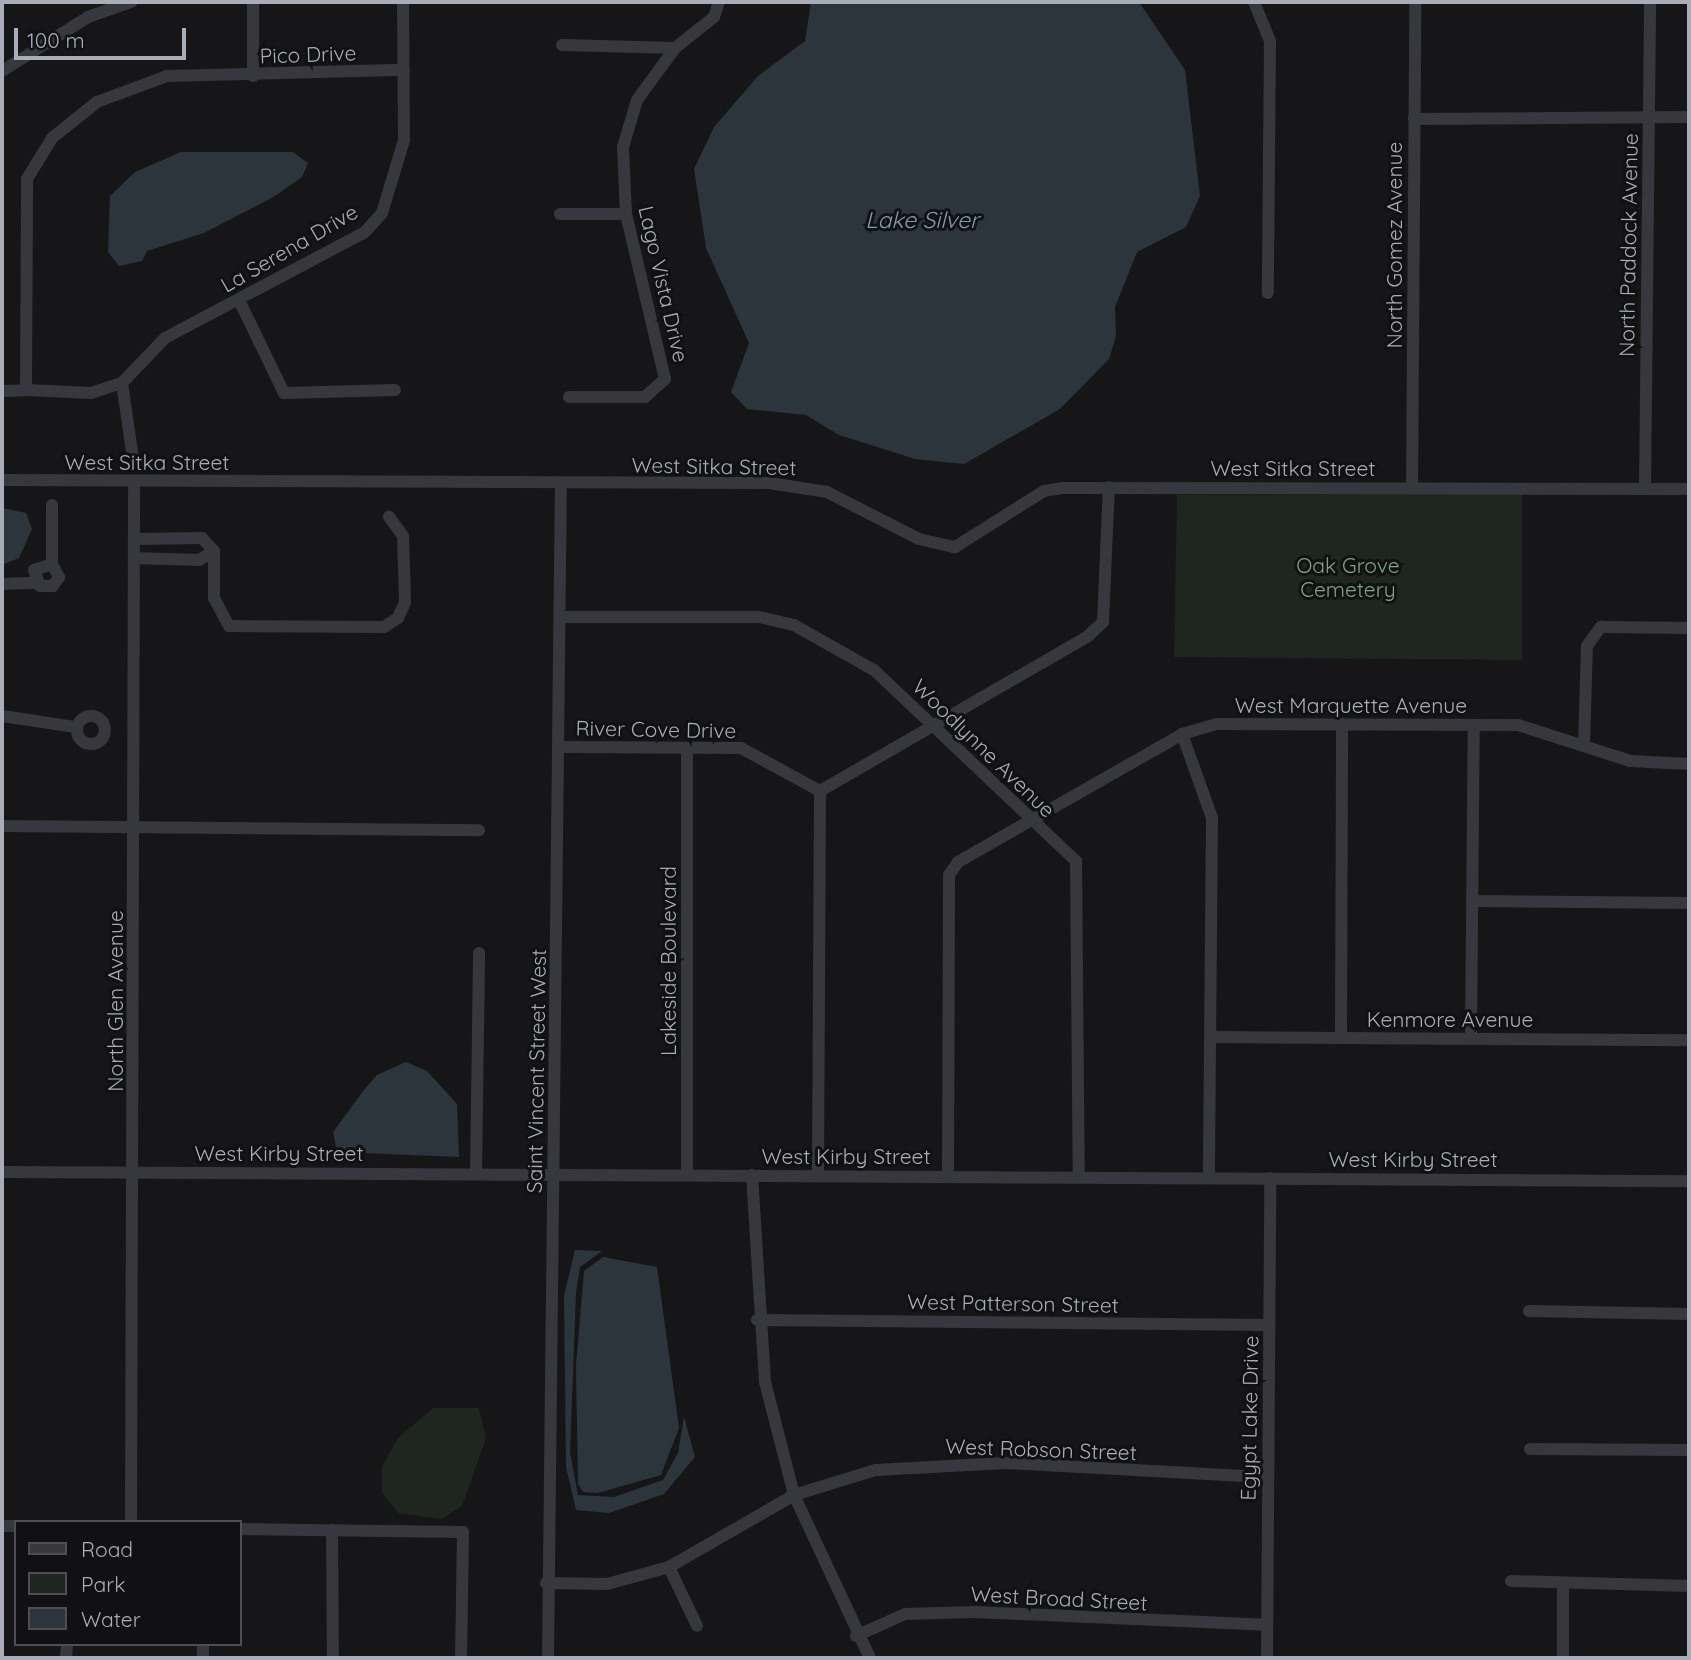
<!DOCTYPE html>
<style>
body{margin:0}
#map{position:relative;width:1691px;height:1660px;overflow:hidden;background:#161618;font-family:Quicksand,sans-serif}
div>[style]{position:absolute}
.green>*{inset:0;background:#1e261f}
.water>*{inset:0;background:#2c353c}
.minor>*{height:12px;margin:-6px;padding:0 6px;transform-origin:6px;border-radius:6px;background:#37383d}
.minor>.ring{margin:-6px;padding:0;box-sizing:content-box;background:none;border:12px solid #37383d;border-radius:50%}
span{translate:-50% -50%;white-space:nowrap;text-align:center;line-height:1.15;-webkit-text-stroke:6px #111113;paint-order:stroke}
.street-label{font-size:21px;color:#a8adb8}
.park-label{font-size:21px;color:#7fa381}
.water-label{font-size:23px;color:#7f9bb3;font-style:italic}
.frame{position:absolute;inset:0;border:4px solid #a8adb8;pointer-events:none}
.legend{position:absolute;left:14px;top:1520px;width:228px;height:126px;box-sizing:border-box;background:#111113;border:2px solid #4d4f55;margin:0;padding:9px 12px;list-style:none;font-size:21px;color:#a8adb8}
.legend li{display:flex;align-items:center;gap:14px;height:35px}
.legend b{width:35px;border:2px solid #4d4f55}
.scale{position:absolute;left:14px;top:28px;width:172px;height:32px;box-sizing:border-box;border:4px solid #a8adb8;border-top:0;padding-left:9px;font-size:21px;line-height:24px;white-space:nowrap;color:#a8adb8;-webkit-text-stroke:5px #111113;paint-order:stroke}
</style>
<div id="map">
<div class="green">
<i style="clip-path:polygon(1522px 494px,1522px 660px,1174px 657px,1177px 495px)"></i>
<i style="clip-path:polygon(433px 1408px,479px 1408px,486px 1438px,462px 1506px,441px 1519px,398px 1513px,382px 1492px,382px 1467px,397px 1439px)"></i>
</div>
<div class="water">
<i style="clip-path:polygon(811px 2px,1139px 2px,1185px 70px,1200px 196px,1186px 227px,1137px 252px,1115px 307px,1116px 336px,1109px 359px,1060px 409px,964px 464px,915px 459px,839px 435px,806px 415px,747px 409px,731px 392px,749px 343px,706px 248px,694px 169px,714px 127px,758px 76px,805px 41px)"></i>
<i style="clip-path:polygon(181px 152px,293px 152px,308px 163px,302px 177px,275px 196px,204px 233px,147px 251px,142px 261px,119px 266px,108px 252px,110px 196px,135px 172px)"></i>
<i style="clip-path:polygon(2px 508px,26px 513px,32px 529px,19px 558px,2px 565px)"></i>
<i style="clip-path:polygon(406px 1062px,427px 1071px,457px 1104px,459px 1157px,337px 1152px,333px 1132px,364px 1090px,377px 1075px)"></i>
<i style="clip-path:polygon(575px 1250px,602px 1251px,580px 1267px,576px 1293px,570px 1452px,578px 1495px,614px 1497px,663px 1480px,678px 1453px,684px 1417px,695px 1457px,664px 1494px,609px 1513px,576px 1510px,566px 1467px,564px 1296px)"></i>
<i style="clip-path:polygon(603px 1257px,657px 1267px,679px 1428px,661px 1475px,598px 1493px,583px 1492px,578px 1484px,576px 1366px,584px 1271px)"></i>
</div>
<div class="minor">
<i style="left:253px;top:2px;width:74px;rotate:90deg"></i>
<i style="left:1254px;top:2px;width:42px;rotate:67.7deg"></i>
<i style="left:1270px;top:41px;width:252px;rotate:90.5deg"></i>
<i style="left:562px;top:45px;width:113px;rotate:1.5deg"></i>
<i style="left:2px;top:71px;width:102px;rotate:-32.1deg"></i>
<i style="left:88px;top:17px;width:46px;rotate:-19.2deg"></i>
<i style="left:1414px;top:119px;width:275px;rotate:-0.4deg"></i>
<i style="left:560px;top:214px;width:66px"></i>
<i style="left:239px;top:300px;width:103px;rotate:64.2deg"></i>
<i style="left:284px;top:393px;width:111px;rotate:-1.5deg"></i>
<i style="left:122px;top:383px;width:76px;rotate:81.7deg"></i>
<i style="left:26px;top:390px;width:65px;rotate:2.6deg"></i>
<i style="left:91px;top:393px;width:33px;rotate:-18deg"></i>
<i style="left:122px;top:383px;width:62px;rotate:-46.3deg"></i>
<i style="left:165px;top:338px;width:226px;rotate:-27.9deg"></i>
<i style="left:365px;top:232px;width:25px;rotate:-48deg"></i>
<i style="left:382px;top:213px;width:76px;rotate:-73.2deg"></i>
<i style="left:404px;top:140px;width:138px;rotate:-90.4deg"></i>
<i style="left:2px;top:391px;width:24px;rotate:-2deg"></i>
<i style="left:26px;top:390px;width:211px;rotate:-89.7deg"></i>
<i style="left:27px;top:179px;width:48px;rotate:-58.6deg"></i>
<i style="left:52px;top:138px;width:58px;rotate:-38.7deg"></i>
<i style="left:97px;top:102px;width:75px;rotate:-20.4deg"></i>
<i style="left:167px;top:76px;width:237px;rotate:-1.5deg"></i>
<i style="left:569px;top:397px;width:76px"></i>
<i style="left:645px;top:397px;width:27px;rotate:-42deg"></i>
<i style="left:665px;top:379px;width:170px;rotate:-103.3deg"></i>
<i style="left:626px;top:214px;width:67px;rotate:-92.6deg"></i>
<i style="left:623px;top:147px;width:49px;rotate:-73.4deg"></i>
<i style="left:637px;top:100px;width:64px;rotate:-53.8deg"></i>
<i style="left:675px;top:48px;width:50px;rotate:-38.5deg"></i>
<i style="left:714px;top:17px;width:16px;rotate:-72deg"></i>
<i style="left:2px;top:480px;width:767px;rotate:0.22deg"></i>
<i style="left:769px;top:483px;width:59px;rotate:8.8deg"></i>
<i style="left:827px;top:492px;width:103px;rotate:27.1deg"></i>
<i style="left:919px;top:539px;width:37px;rotate:13deg"></i>
<i style="left:955px;top:547px;width:105px;rotate:-32.2deg"></i>
<i style="left:1044px;top:491px;width:18px;rotate:-9deg"></i>
<i style="left:1062px;top:488px;width:627px;rotate:0.09deg"></i>
<i style="left:1412px;top:488px;width:486px;rotate:-89.6deg"></i>
<i style="left:1645px;top:488px;width:486px;rotate:-89.4deg"></i>
<i style="left:52px;top:505px;width:59px;rotate:90deg"></i>
<i style="left:52px;top:564px;width:15px;rotate:62deg"></i>
<i style="left:59px;top:577px;width:11px;rotate:124deg"></i>
<i style="left:53px;top:586px;width:13px;rotate:180deg"></i>
<i style="left:40px;top:586px;width:17px;rotate:-111deg"></i>
<i style="left:34px;top:570px;width:19px;rotate:-18deg"></i>
<i style="left:214px;top:551px;width:47px;rotate:90deg"></i>
<i style="left:214px;top:598px;width:32px;rotate:62deg"></i>
<i style="left:229px;top:626px;width:155px;rotate:0.4deg"></i>
<i style="left:384px;top:627px;width:17px;rotate:-33deg"></i>
<i style="left:398px;top:618px;width:17px;rotate:-66deg"></i>
<i style="left:405px;top:602px;width:66px;rotate:-91.7deg"></i>
<i style="left:403px;top:536px;width:24px;rotate:-126deg"></i>
<i style="left:134px;top:558px;width:65px;rotate:1.8deg"></i>
<i style="left:199px;top:560px;width:17px;rotate:-31deg"></i>
<i style="left:214px;top:551px;width:18px;rotate:-133deg"></i>
<i style="left:202px;top:538px;width:67px;rotate:179.1deg"></i>
<i style="left:2px;top:584px;width:33px;rotate:-2deg"></i>
<i style="left:561px;top:617px;width:198px"></i>
<i style="left:759px;top:617px;width:36px;rotate:13deg"></i>
<i style="left:794px;top:625px;width:92px;rotate:29.4deg"></i>
<i style="left:874px;top:670px;width:278px;rotate:43.4deg"></i>
<i style="left:1076px;top:861px;width:315px;rotate:89.5deg"></i>
<i style="left:2px;top:716px;width:75px;rotate:8.5deg"></i>
<i class="ring" style="left:77px;top:716px;width:16px;height:16px"></i>
<i style="left:1182px;top:734px;width:89px;rotate:70.3deg"></i>
<i style="left:1212px;top:818px;width:360px;rotate:90.5deg"></i>
<i style="left:1584px;top:745px;width:99px;rotate:-88.3deg"></i>
<i style="left:1587px;top:646px;width:24px;rotate:-54deg"></i>
<i style="left:1601px;top:627px;width:88px;rotate:0.7deg"></i>
<i style="left:560px;top:747px;width:181px;rotate:0.3deg"></i>
<i style="left:741px;top:748px;width:90px;rotate:28.6deg"></i>
<i style="left:820px;top:791px;width:310px;rotate:-30deg"></i>
<i style="left:1088px;top:636px;width:21px;rotate:-43deg"></i>
<i style="left:1103px;top:622px;width:135px;rotate:-87.5deg"></i>
<i style="left:687px;top:748px;width:427px;rotate:90deg"></i>
<i style="left:2px;top:826px;width:477px;rotate:0.5deg"></i>
<i style="left:1472px;top:901px;width:217px;rotate:0.5deg"></i>
<i style="left:1211px;top:1037px;width:478px;rotate:0.4deg"></i>
<i style="left:1341px;top:1038px;width:314px;rotate:-89.8deg"></i>
<i style="left:1471px;top:1039px;width:314px;rotate:-89.5deg"></i>
<i style="left:2px;top:1172px;width:1687px;rotate:0.31deg"></i>
<i style="left:476px;top:1173px;width:220px;rotate:-89.2deg"></i>
<i style="left:752px;top:1175px;width:207px;rotate:86.4deg"></i>
<i style="left:765px;top:1382px;width:117px;rotate:75.6deg"></i>
<i style="left:794px;top:1495px;width:180px;rotate:65deg"></i>
<i style="left:818px;top:1175px;width:384px;rotate:-89.7deg"></i>
<i style="left:948px;top:1175px;width:300px;rotate:-89.8deg"></i>
<i style="left:949px;top:875px;width:16px;rotate:-55deg"></i>
<i style="left:958px;top:862px;width:258px;rotate:-29.7deg"></i>
<i style="left:1182px;top:734px;width:37px;rotate:-16deg"></i>
<i style="left:1218px;top:724px;width:300px;rotate:0.2deg"></i>
<i style="left:1518px;top:725px;width:118px;rotate:17.8deg"></i>
<i style="left:1630px;top:761px;width:59px;rotate:2.9deg"></i>
<i style="left:1529px;top:1311px;width:160px;rotate:1.1deg"></i>
<i style="left:757px;top:1320px;width:512px;rotate:0.56deg"></i>
<i style="left:1530px;top:1449px;width:159px;rotate:0.4deg"></i>
<i style="left:131px;top:1522px;width:1041px;rotate:-89.83deg"></i>
<i style="left:2px;top:1526px;width:14px"></i>
<i style="left:240px;top:1529px;width:223px;rotate:0.8deg"></i>
<i style="left:463px;top:1532px;width:126px;rotate:90.9deg"></i>
<i style="left:332px;top:1530px;width:128px;rotate:89.6deg"></i>
<i style="left:669px;top:1567px;width:65px;rotate:64.6deg"></i>
<i style="left:1511px;top:1581px;width:178px;rotate:1.6deg"></i>
<i style="left:546px;top:1583px;width:61px;rotate:0.9deg"></i>
<i style="left:607px;top:1584px;width:64px;rotate:-15.3deg"></i>
<i style="left:669px;top:1567px;width:144px;rotate:-29.9deg"></i>
<i style="left:794px;top:1495px;width:86px;rotate:-17deg"></i>
<i style="left:876px;top:1470px;width:129px;rotate:-3.1deg"></i>
<i style="left:1005px;top:1463px;width:262px;rotate:3.1deg"></i>
<i style="left:856px;top:1636px;width:54px;rotate:-24.2deg"></i>
<i style="left:905px;top:1614px;width:69px;rotate:-1.7deg"></i>
<i style="left:974px;top:1612px;width:292px;rotate:2.5deg"></i>
<i style="left:66px;top:1658px;width:14px;rotate:-86deg"></i>
<i style="left:203px;top:1658px;width:14px;rotate:-90deg"></i>
<i style="left:548px;top:1658px;width:1174px;rotate:-89.37deg"></i>
<i style="left:1267px;top:1658px;width:480px;rotate:-89.6deg"></i>
<i style="left:1563px;top:1658px;width:75px;rotate:-90deg"></i>
</div>
<div class="street-label">
<span style="left:308px;top:54px;rotate:-2deg">Pico Drive</span>
<span style="left:1394px;top:245px;rotate:-90deg">North Gomez Avenue</span>
<span style="left:1628px;top:245px;rotate:-89deg">North Paddock Avenue</span>
<span style="left:289px;top:248px;rotate:-30deg">La Serena Drive</span>
<span style="left:664px;top:284px;rotate:77deg">Lago Vista Drive</span>
<span style="left:147px;top:462px">West Sitka Street</span>
<span style="left:714px;top:466px;rotate:1deg">West Sitka Street</span>
<span style="left:1293px;top:468px">West Sitka Street</span>
<span style="left:1351px;top:705px">West Marquette Avenue</span>
<span style="left:656px;top:729px;rotate:1deg">River Cove Drive</span>
<span style="left:984px;top:748px;rotate:44deg">Woodlynne Avenue</span>
<span style="left:668px;top:961px;rotate:-90deg">Lakeside Boulevard</span>
<span style="left:115px;top:1001px;rotate:-90deg">North Glen Avenue</span>
<span style="left:1450px;top:1019px">Kenmore Avenue</span>
<span style="left:536px;top:1071px;rotate:-89deg">Saint Vincent Street West</span>
<span style="left:279px;top:1153px">West Kirby Street</span>
<span style="left:846px;top:1156px">West Kirby Street</span>
<span style="left:1413px;top:1159px">West Kirby Street</span>
<span style="left:1013px;top:1303px;rotate:1deg">West Patterson Street</span>
<span style="left:1249px;top:1418px;rotate:-89deg">Egypt Lake Drive</span>
<span style="left:1041px;top:1449px;rotate:2deg">West Robson Street</span>
<span style="left:1059px;top:1598px;rotate:3deg">West Broad Street</span>
</div>
<div class="park-label">
<span style="left:1348px;top:577px">Oak Grove<br>Cemetery</span>
</div>
<div class="water-label">
<span style="left:922px;top:220px">Lake Silver</span>
</div>
<div class="frame"></div>
<ul class="legend">
<li><b style="height:9px;background:#37383d"></b>Road</li>
<li><b style="height:19px;background:#1e261f"></b>Park</li>
<li><b style="height:19px;background:#2c353c"></b>Water</li>
</ul>
<div class="scale">100 m</div>
</div>
